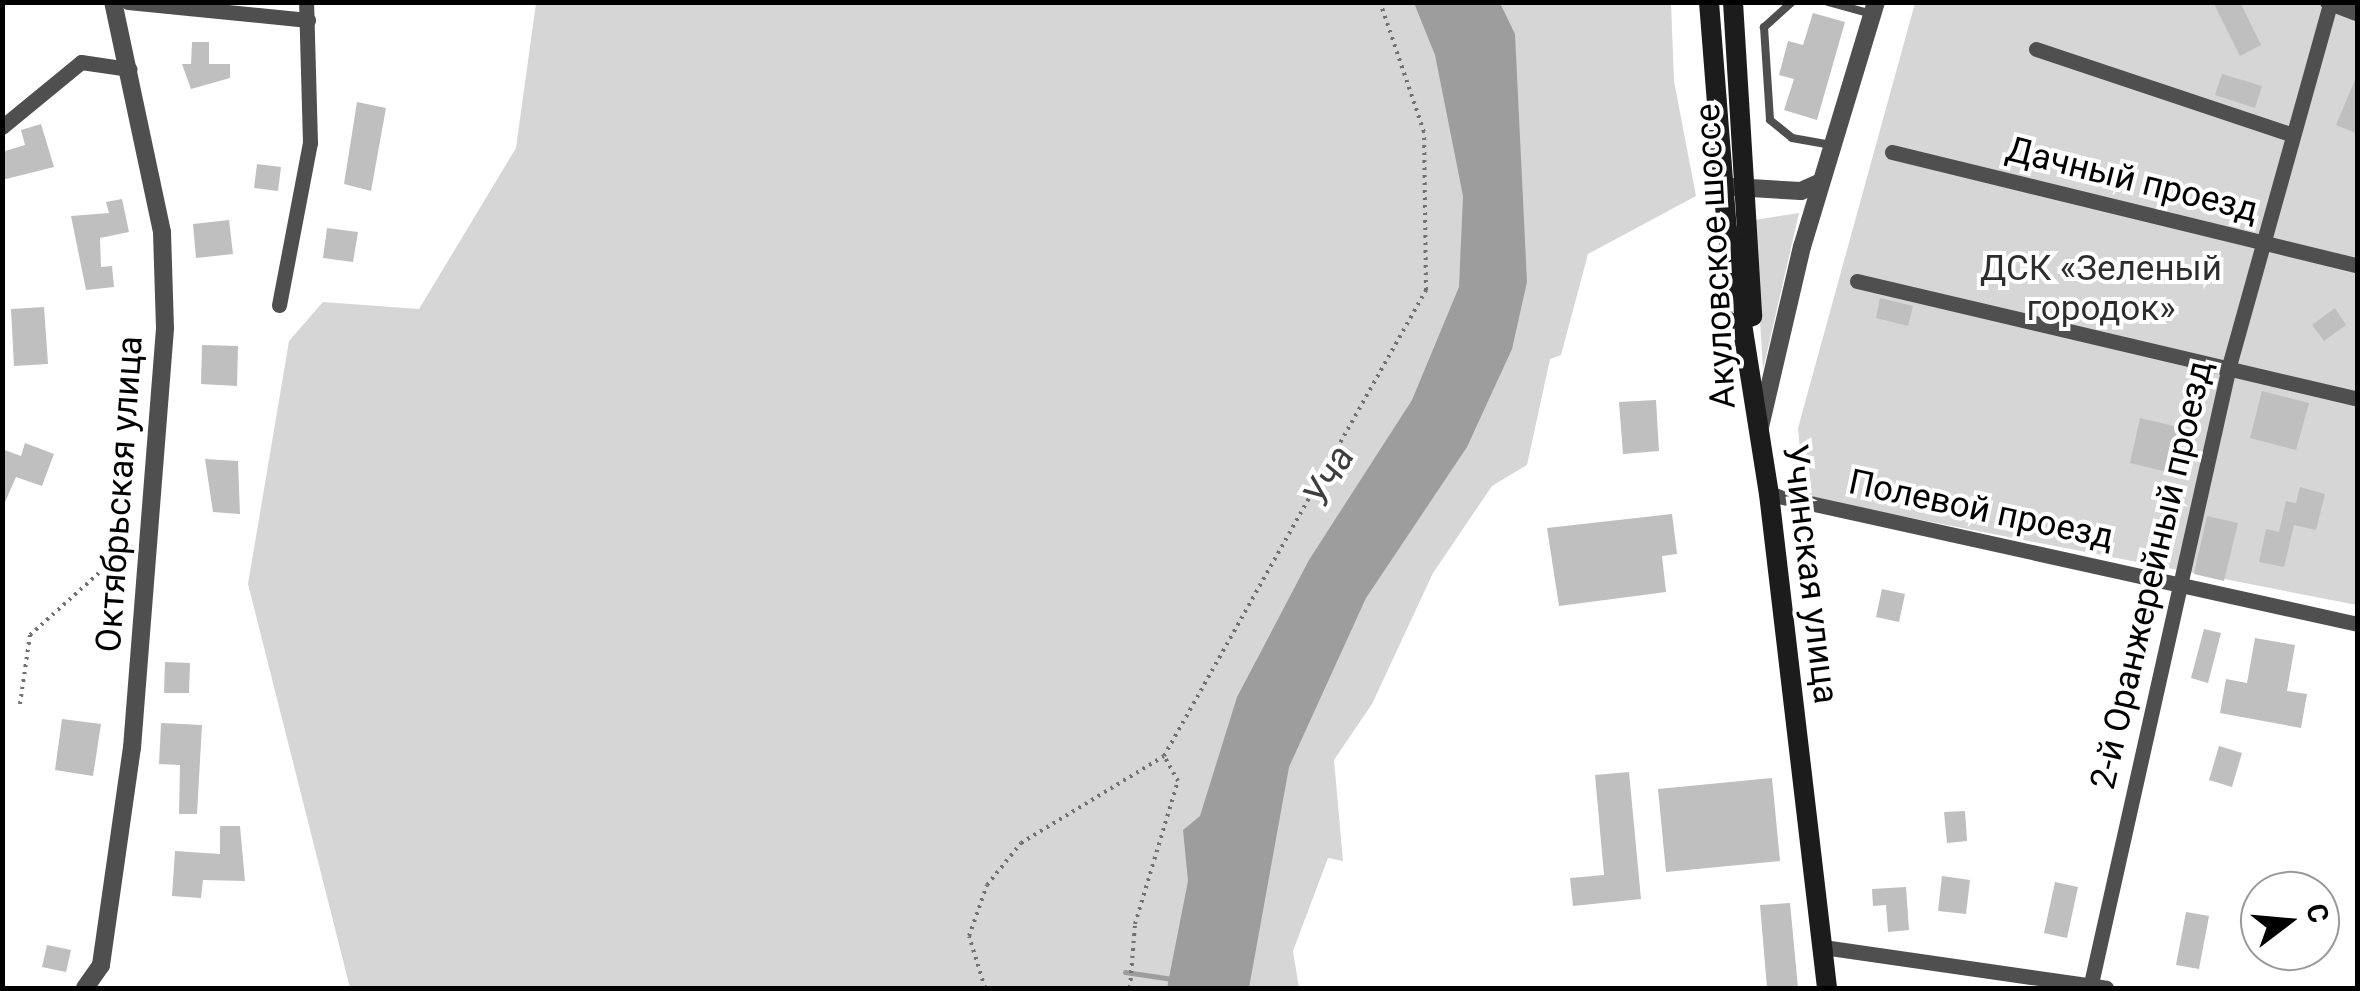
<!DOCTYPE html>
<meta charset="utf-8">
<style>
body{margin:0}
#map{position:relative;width:2360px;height:991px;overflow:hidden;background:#fff;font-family:Roboto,sans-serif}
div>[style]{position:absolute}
.green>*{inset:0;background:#d6d6d6}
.water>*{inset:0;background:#9d9d9d}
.stream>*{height:5px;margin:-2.5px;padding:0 2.5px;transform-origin:2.5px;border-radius:2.5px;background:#9d9d9d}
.building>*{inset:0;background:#bfbfbf}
.path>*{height:4px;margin-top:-2px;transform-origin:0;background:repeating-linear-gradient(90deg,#717171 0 2.5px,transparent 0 7.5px)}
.service>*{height:8px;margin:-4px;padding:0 4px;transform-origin:4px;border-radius:4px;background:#4f4f4f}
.minor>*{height:15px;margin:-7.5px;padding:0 7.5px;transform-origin:7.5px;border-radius:7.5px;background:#4f4f4f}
.tertiary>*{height:18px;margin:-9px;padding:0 9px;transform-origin:9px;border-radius:9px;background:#4f4f4f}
.secondary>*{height:20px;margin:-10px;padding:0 10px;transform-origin:10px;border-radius:10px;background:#1c1c1c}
span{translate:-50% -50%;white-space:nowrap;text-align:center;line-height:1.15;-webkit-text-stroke:8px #fff;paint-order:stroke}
.street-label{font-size:35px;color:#000}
.park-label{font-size:35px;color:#2d2d2d}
.water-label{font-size:38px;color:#3e3e3e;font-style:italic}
.frame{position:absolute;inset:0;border:5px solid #000;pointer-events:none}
.north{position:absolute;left:2240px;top:871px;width:100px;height:100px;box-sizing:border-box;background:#fff;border:2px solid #999;border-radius:50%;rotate:74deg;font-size:28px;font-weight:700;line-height:40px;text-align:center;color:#000}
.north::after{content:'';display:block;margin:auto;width:35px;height:45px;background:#000;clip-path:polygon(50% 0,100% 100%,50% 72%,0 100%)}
</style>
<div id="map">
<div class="green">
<i style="clip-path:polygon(536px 3px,1671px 3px,1674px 81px,1696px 196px,1588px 254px,1561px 355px,1550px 359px,1527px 465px,1492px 486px,1433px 573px,1372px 704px,1334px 760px,1343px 861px,1328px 858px,1293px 951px,1299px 988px,350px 988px,248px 584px,289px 341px,323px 302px,419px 309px,516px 148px)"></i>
<i style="clip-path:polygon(1915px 3px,2357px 3px,2357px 605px,1804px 497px,1798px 428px)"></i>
<i style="clip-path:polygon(1799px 213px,1763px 370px,1754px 220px)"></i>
</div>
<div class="water">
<i style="clip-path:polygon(1414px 3px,1500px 3px,1515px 34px,1527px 282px,1512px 349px,1467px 447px,1366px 598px,1289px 767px,1249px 988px,1167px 988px,1188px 881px,1183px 830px,1200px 816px,1237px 697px,1309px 560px,1412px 400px,1459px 287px,1463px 196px,1435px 55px)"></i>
</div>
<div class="stream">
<i style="left:1125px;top:972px;width:48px;rotate:8.5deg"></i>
</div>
<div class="building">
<i style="clip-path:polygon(2213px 2px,2240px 2px,2261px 45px,2240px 56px)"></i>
<i style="clip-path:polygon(1813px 13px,1845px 22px,1817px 120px,1784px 110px,1794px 79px,1779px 75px,1788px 41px,1803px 45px)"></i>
<i style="clip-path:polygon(192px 42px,209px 42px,209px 64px,230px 64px,230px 78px,191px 89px,182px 64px,191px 64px)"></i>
<i style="clip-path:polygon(2222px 74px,2262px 86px,2255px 108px,2215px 95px)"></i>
<i style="clip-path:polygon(2357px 75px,2358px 75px,2358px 134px,2336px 125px)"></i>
<i style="clip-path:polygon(357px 102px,386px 108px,371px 191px,344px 184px)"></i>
<i style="clip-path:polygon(41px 124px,54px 167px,2px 180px,2px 152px,25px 145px,21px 130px)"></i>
<i style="clip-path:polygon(257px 164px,281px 167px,278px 191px,254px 188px)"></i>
<i style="clip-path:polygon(122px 199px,129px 232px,100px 238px,101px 267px,112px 266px,114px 287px,86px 290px,71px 216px,109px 213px,106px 202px)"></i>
<i style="clip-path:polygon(229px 220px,233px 254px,196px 258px,193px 224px)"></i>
<i style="clip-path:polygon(327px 228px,358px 232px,353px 262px,323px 258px)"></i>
<i style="clip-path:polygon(1880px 298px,1913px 306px,1908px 326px,1876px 318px)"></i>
<i style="clip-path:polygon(44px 307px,48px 364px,14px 366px,11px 309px)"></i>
<i style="clip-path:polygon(2335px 308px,2346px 325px,2324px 341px,2312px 325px)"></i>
<i style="clip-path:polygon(202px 345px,238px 346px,237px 386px,201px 384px)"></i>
<i style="clip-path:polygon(2262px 391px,2309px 403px,2296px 450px,2250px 438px)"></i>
<i style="clip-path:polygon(1656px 400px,1659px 451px,1623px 454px,1619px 402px)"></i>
<i style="clip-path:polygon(2140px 418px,2182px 428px,2172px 473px,2130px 463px)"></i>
<i style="clip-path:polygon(25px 443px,54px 454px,42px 486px,16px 477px,2px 509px,2px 449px,21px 456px)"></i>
<i style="clip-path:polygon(205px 459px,238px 461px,240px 514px,213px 512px)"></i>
<i style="clip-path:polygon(2300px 487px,2325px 494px,2316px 530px,2294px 525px,2284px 567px,2259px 562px,2266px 529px,2279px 532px,2286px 501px,2296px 503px)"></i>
<i style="clip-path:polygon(1672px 514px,1677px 554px,1662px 556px,1666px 592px,1559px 606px,1547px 528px)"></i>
<i style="clip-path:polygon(2207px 516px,2238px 523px,2224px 581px,2194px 574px)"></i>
<i style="clip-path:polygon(1882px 589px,1905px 594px,1899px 622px,1876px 617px)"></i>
<i style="clip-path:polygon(2204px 629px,2221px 633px,2208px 683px,2191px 678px)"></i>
<i style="clip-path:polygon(2255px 638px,2295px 645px,2287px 691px,2307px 694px,2301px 728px,2220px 713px,2226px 679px,2247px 683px)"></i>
<i style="clip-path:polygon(165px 662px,190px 663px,189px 693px,164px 693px)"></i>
<i style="clip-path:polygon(62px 719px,101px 724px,93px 776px,55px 770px)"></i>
<i style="clip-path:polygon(161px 723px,202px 725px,197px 814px,179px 814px,180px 765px,159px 764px)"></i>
<i style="clip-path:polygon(2219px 746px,2242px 753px,2232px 787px,2209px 780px)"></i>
<i style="clip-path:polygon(1629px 772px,1641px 899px,1573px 906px,1570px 878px,1604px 875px,1595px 775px)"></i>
<i style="clip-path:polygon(1772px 778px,1780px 861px,1666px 872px,1658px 789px)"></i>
<i style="clip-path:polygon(1965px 811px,1967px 841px,1947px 843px,1944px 812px)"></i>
<i style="clip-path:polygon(220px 826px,240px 826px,245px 881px,203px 880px,201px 898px,172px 896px,175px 851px,220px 854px)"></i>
<i style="clip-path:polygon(1942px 876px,1970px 880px,1966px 914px,1938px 911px)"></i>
<i style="clip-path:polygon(2055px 882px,2078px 887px,2067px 938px,2044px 933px)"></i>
<i style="clip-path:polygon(1906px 887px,1909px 930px,1888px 932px,1886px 905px,1873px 906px,1872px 889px)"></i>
<i style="clip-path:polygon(1790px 903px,1798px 988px,1767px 988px,1760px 905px)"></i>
<i style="clip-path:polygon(2186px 912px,2209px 916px,2199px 969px,2176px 965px)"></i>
<i style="clip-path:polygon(47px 945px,71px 950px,66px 972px,42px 967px)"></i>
</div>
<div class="path">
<i style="left:20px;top:704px;width:70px;rotate:-81.8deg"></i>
<i style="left:30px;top:635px;width:136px;rotate:-42deg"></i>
<i style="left:985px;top:988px;width:54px;rotate:-107.1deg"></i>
<i style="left:969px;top:936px;width:54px;rotate:-70.6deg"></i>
<i style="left:987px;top:885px;width:54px;rotate:-51deg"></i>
<i style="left:1021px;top:843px;width:167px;rotate:-31.3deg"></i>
<i style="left:1164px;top:756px;width:535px;rotate:-60.65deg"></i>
<i style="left:1426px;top:290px;width:158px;rotate:-90.7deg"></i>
<i style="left:1424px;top:132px;width:137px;rotate:-108.7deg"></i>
<i style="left:1130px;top:988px;width:64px;rotate:-85.5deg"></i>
<i style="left:1135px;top:924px;width:149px;rotate:-73.3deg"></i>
<i style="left:1178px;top:781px;width:29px;rotate:-119deg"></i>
</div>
<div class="service">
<i style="left:1792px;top:2px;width:38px;rotate:138deg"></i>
<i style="left:1764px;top:27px;width:93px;rotate:86.3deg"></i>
<i style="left:1770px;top:120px;width:28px;rotate:39deg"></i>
<i style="left:1792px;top:138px;width:40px;rotate:10deg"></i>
<i style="left:1828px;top:2px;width:46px;rotate:15.3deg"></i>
</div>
<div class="minor">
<i style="left:128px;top:2px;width:181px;rotate:5.7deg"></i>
<i style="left:2327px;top:2px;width:33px;rotate:21deg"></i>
<i style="left:2036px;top:49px;width:268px;rotate:18.5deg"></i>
<i style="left:2px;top:127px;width:102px;rotate:-39.4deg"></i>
<i style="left:81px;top:62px;width:49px;rotate:8.3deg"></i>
<i style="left:1892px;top:152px;width:480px;rotate:13.7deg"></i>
<i style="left:1857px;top:281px;width:515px;rotate:13.25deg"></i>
<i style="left:279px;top:305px;width:165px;rotate:-79.2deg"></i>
<i style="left:310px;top:143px;width:141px;rotate:-91.6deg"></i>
<i style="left:1769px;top:494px;width:603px;rotate:12.45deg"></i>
<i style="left:1823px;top:947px;width:286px;rotate:8.2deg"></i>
<i style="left:2090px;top:988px;width:637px;rotate:-77.4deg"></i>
<i style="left:2229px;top:366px;width:376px;rotate:-74.4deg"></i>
</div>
<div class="tertiary">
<i style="left:1733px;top:187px;width:68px;rotate:3.4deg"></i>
<i style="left:1801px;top:191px;width:22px;rotate:-24deg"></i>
<i style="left:1760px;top:427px;width:185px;rotate:-76.9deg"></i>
<i style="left:1802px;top:247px;width:256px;rotate:-73.2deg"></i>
<i style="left:85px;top:988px;width:28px;rotate:-55deg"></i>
<i style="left:101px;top:965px;width:219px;rotate:-81.9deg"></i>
<i style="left:132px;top:748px;width:421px;rotate:-85.5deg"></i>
<i style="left:165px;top:328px;width:96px;rotate:-91.8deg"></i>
<i style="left:162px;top:232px;width:235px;rotate:-102deg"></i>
</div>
<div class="secondary">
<i style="left:1709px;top:2px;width:228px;rotate:85.5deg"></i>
<i style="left:1727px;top:229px;width:268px;rotate:81deg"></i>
<i style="left:1769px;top:494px;width:497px;rotate:83.3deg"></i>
<i style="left:1733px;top:2px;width:315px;rotate:86.5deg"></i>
</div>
<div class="street-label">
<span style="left:2132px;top:180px;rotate:14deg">Дачный проезд</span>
<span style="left:1716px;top:256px;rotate:-93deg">Акуловское шоссе</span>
<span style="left:120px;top:494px;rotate:-86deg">Октябрьская улица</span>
<span style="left:1981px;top:510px;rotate:12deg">Полевой проезд</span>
<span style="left:1810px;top:574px;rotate:83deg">Учинская улица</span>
<span style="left:2152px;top:575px;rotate:-77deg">2-й Оранжерейный проезд</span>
</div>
<div class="park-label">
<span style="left:2101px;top:289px">ДСК «Зеленый<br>городок»</span>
</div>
<div class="water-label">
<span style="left:1329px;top:476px;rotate:-60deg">Уча</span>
</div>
<div class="frame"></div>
<div class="north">С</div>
</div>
